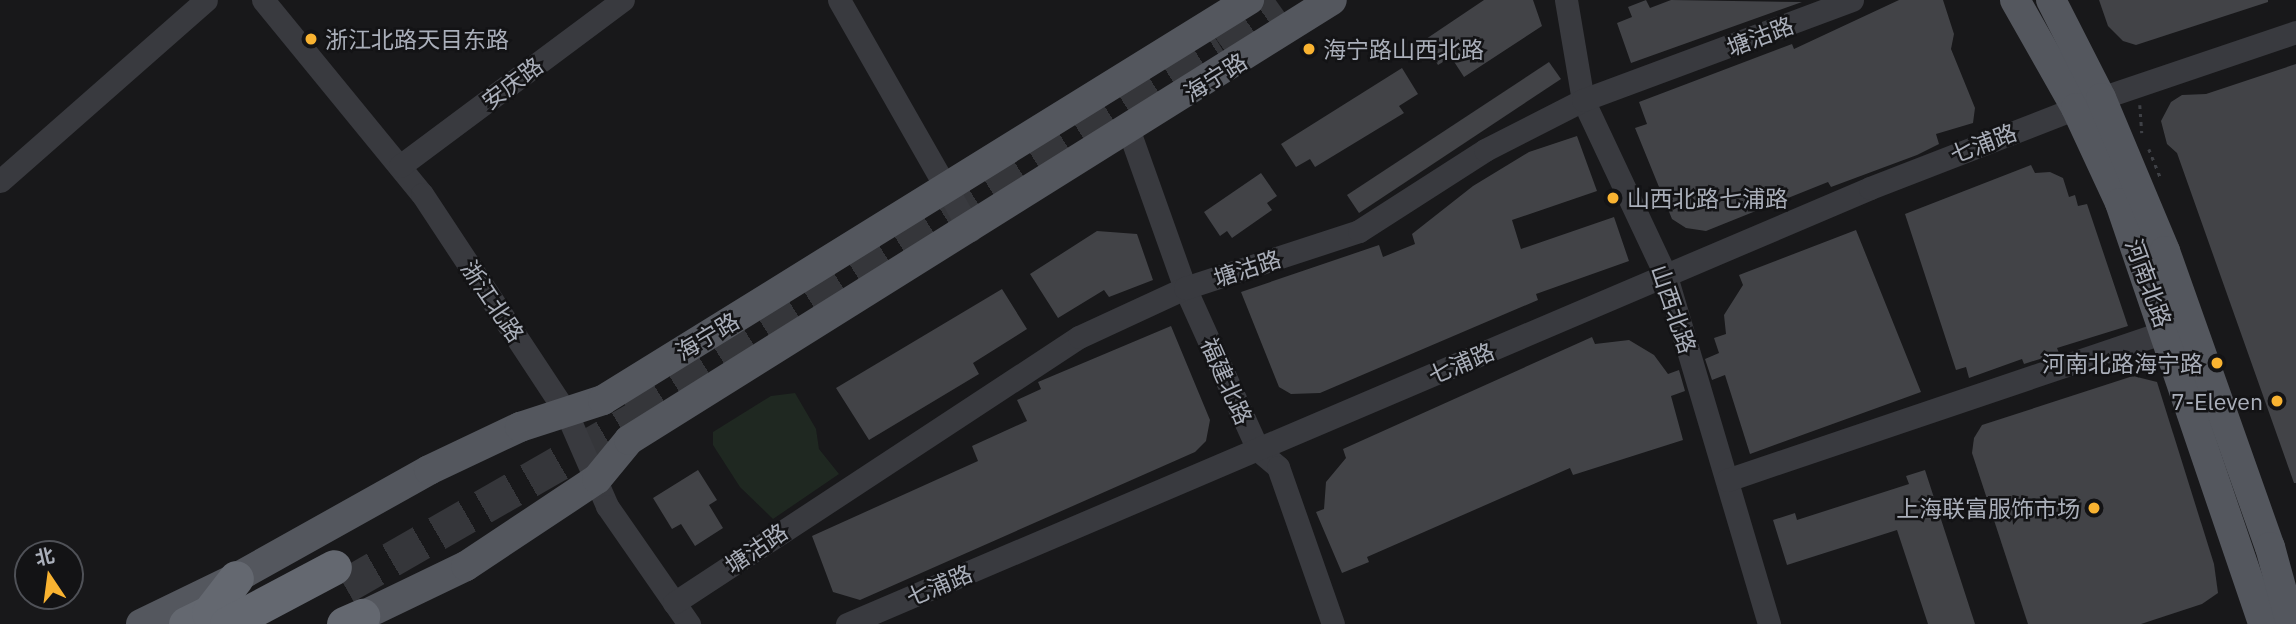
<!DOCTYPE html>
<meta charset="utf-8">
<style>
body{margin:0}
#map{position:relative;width:2296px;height:624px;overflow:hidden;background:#18181a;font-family:"IBM Plex Sans","Noto Sans SC",sans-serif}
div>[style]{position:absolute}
.green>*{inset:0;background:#1f2821}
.building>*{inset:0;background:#424347}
.highway-tunnel>*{height:35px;margin-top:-17.5px;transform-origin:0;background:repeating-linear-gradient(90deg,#35363a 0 35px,transparent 0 53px)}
.path>*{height:2.5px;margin-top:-1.25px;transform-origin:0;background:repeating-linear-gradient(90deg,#3f4146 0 3.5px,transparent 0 8.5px)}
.minor>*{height:23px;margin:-11.5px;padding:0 11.5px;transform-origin:11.5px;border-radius:11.5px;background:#393a3f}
.major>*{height:30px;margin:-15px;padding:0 15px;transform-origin:15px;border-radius:15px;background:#54575e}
.highway>*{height:35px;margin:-17.5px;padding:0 17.5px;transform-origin:17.5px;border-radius:17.5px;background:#646870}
.dots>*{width:19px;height:19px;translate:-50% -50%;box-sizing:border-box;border:4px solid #131315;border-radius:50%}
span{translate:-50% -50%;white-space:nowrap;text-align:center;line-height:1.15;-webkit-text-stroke:5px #131315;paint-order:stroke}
.street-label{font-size:23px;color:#aaafba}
.poi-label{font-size:23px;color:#aaafba}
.left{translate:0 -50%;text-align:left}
.right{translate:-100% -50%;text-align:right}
.north{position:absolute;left:14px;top:540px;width:70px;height:70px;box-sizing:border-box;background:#131315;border:2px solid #4f5157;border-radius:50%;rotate:347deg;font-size:19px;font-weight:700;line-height:28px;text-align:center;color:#aaafba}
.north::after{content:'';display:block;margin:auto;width:24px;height:32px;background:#f9b331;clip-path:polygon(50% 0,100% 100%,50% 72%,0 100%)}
</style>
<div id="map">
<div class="green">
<i style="clip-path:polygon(795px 393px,816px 429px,819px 449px,839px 474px,773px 519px,740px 487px,713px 445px,713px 432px,771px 396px)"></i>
</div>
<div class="building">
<i style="clip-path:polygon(1484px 0,1533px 0,1542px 26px,1464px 77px,1451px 57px,1438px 65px,1423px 41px)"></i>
<i style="clip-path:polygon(1646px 0,1650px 8px,1671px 0,1802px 2px,1631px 63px,1617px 23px,1632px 17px,1628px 7px)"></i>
<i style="clip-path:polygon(1899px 0,1943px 0,1954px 34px,1951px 49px,1975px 108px,1973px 123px,1936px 134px,1939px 144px,1917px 155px,1831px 187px,1828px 182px,1706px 231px,1686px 228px,1672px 219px,1635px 128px,1647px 124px,1639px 102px,1792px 44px,1794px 49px)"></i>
<i style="clip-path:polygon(2099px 0,2268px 0,2268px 2px,2136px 45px,2123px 41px,2108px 26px)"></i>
<i style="clip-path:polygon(1549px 62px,1561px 79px,1359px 213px,1347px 195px)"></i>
<i style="clip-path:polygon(2296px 64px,2296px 483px,2294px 483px,2177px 153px,2167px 144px,2161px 121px,2171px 102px,2182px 95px,2206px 94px)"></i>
<i style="clip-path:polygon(1402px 68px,1418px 94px,1399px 106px,1404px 113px,1315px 167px,1310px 159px,1296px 167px,1281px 144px)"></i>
<i style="clip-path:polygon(1577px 136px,1597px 191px,1512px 220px,1521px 249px,1614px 217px,1629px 261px,1536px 294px,1538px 300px,1320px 393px,1291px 394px,1279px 387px,1241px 292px,1379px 245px,1383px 257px,1415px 244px,1412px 234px,1473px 186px,1529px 152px)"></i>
<i style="clip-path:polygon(2031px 165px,2035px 173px,2050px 172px,2063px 178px,2069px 197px,2075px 195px,2078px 206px,2087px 204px,2128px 326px,2057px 348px,2059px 353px,2024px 364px,2022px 359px,1969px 378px,1966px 367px,1956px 370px,1905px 214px)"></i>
<i style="clip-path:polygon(1261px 173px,1277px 196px,1267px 203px,1272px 210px,1232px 238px,1227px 231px,1220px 236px,1204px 212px)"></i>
<i style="clip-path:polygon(1856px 230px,1921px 392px,1750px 454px,1725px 375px,1712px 380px,1705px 359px,1719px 353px,1714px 338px,1726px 334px,1724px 315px,1743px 285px,1739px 275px)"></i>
<i style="clip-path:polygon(1097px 231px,1137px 234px,1153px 280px,1109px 297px,1104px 290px,1058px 318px,1030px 274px)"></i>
<i style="clip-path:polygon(1002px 289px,1027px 329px,973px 363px,979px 374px,869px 440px,836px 388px)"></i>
<i style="clip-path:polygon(1171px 326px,1210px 420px,1206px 441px,1195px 452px,860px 600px,833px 592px,812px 536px,978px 461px,972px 446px,1027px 421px,1017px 400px,1041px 389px,1038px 382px)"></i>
<i style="clip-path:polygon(1592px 337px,1595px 344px,1629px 340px,1654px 355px,1668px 374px,1679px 370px,1685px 391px,1671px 396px,1683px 440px,1573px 475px,1570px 468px,1367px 557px,1369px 562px,1342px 573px,1316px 512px,1324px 509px,1326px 482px,1346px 458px,1343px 449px)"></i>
<i style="clip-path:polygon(2133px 376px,2157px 382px,2214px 564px,2218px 593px,2202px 604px,2141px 624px,2028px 624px,1972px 453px,1974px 438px,1982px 425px)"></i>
<i style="clip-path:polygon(698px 470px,717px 500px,709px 505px,723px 528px,695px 546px,681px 524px,672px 529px,653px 498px)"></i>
<i style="clip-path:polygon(1925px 470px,1975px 624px,1928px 624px,1897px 530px,1787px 565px,1773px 520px,1795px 513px,1797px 520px,1909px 484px,1906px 476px)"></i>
</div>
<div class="highway-tunnel">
<i style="left:626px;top:406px;width:695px;rotate:-31.66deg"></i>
<i style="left:1218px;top:41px;width:71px;rotate:-35.3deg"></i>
<i style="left:345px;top:586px;width:365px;rotate:-29.9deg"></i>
</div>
<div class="path">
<i style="left:2140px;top:105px;width:28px;rotate:86deg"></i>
<i style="left:2149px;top:149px;width:31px;rotate:68deg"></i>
</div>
<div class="minor">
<i style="left:263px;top:0;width:251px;rotate:50.7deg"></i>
<i style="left:422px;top:194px;width:261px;rotate:56.6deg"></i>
<i style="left:566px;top:412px;width:103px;rotate:66.4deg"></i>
<i style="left:607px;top:506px;width:144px;rotate:55.2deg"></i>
<i style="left:839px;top:0;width:265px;rotate:60.3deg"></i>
<i style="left:1566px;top:0;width:101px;rotate:80.4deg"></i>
<i style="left:1583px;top:100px;width:195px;rotate:64.8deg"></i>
<i style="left:1666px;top:276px;width:363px;rotate:73.5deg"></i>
<i style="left:2101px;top:98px;width:206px;rotate:-18.7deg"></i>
<i style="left:1129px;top:131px;width:167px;rotate:70.4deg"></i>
<i style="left:1185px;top:288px;width:178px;rotate:65.7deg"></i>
<i style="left:1258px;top:450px;width:26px;rotate:40deg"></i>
<i style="left:1278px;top:467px;width:166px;rotate:70.7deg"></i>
<i style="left:400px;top:166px;width:278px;rotate:-36.7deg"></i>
<i style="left:0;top:181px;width:274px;rotate:-41.3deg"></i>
<i style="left:1727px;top:480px;width:464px;rotate:-18.7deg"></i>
<i style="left:674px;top:603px;width:485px;rotate:-33.3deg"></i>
<i style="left:1079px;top:337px;width:117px;rotate:-24.8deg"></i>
<i style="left:1185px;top:288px;width:183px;rotate:-18.1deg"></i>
<i style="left:1359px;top:231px;width:150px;rotate:-32.7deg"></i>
<i style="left:1485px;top:150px;width:110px;rotate:-27deg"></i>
<i style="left:1583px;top:100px;width:287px;rotate:-20.4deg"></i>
<i style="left:847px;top:624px;width:1112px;rotate:-23.08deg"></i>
<i style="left:1870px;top:188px;width:221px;rotate:-21.2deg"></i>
</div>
<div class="major">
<i style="left:2015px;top:0;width:124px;rotate:60.5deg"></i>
<i style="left:2076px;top:108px;width:105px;rotate:65.1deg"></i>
<i style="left:2120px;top:203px;width:445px;rotate:71.2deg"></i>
<i style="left:2051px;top:0;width:110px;rotate:63deg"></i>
<i style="left:2101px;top:98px;width:166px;rotate:67.3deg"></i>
<i style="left:2165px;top:251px;width:314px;rotate:70.5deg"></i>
<i style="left:2270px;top:547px;width:80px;rotate:74.7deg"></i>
<i style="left:141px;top:624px;width:106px;rotate:-25.8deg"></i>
<i style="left:236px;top:578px;width:221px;rotate:-29.2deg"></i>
<i style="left:429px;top:470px;width:101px;rotate:-25.3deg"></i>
<i style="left:520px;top:427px;width:87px;rotate:-18deg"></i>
<i style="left:603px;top:400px;width:760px;rotate:-31.77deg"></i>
<i style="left:355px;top:624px;width:11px;rotate:-49deg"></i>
<i style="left:362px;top:616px;width:115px;rotate:-25.7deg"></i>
<i style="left:466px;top:566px;width:157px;rotate:-33.6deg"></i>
<i style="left:597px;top:479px;width:50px;rotate:-50.6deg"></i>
<i style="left:629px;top:440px;width:829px;rotate:-32.04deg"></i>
</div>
<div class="highway">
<i style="left:186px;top:624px;width:25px;rotate:-26deg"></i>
<i style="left:209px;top:613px;width:44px;rotate:-52.4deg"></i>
<i style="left:227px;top:624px;width:121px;rotate:-28deg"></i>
<i style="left:344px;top:624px;width:20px;rotate:-24deg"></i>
</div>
<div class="dots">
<i style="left:311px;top:39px;background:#f9b331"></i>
<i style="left:1309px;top:49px;background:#f9b331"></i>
<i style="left:1613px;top:198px;background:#f9b331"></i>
<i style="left:2217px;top:363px;background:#f9b331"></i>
<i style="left:2277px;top:401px;background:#f9b331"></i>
<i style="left:2094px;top:508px;background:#f9b331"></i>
</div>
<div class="street-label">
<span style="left:1760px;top:36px;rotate:-21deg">塘沽路</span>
<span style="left:1215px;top:77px;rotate:-32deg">海宁路</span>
<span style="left:512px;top:83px;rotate:-37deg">安庆路</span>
<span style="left:1983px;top:143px;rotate:-21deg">七浦路</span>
<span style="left:1247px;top:268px;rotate:-18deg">塘沽路</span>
<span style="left:2149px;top:283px;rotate:70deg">河南北路</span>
<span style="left:493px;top:301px;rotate:56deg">浙江北路</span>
<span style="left:1674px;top:309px;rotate:71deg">山西北路</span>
<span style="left:707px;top:336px;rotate:-31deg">海宁路</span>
<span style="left:1461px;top:363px;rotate:-23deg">七浦路</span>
<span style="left:1227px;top:381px;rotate:66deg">福建北路</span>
<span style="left:756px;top:548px;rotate:-34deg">塘沽路</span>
<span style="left:939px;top:585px;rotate:-23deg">七浦路</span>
</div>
<div class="poi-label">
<span class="left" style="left:325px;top:39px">浙江北路天目东路</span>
<span class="left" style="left:1323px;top:49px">海宁路山西北路</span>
<span class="left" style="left:1627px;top:198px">山西北路七浦路</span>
<span class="right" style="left:2203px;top:363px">河南北路海宁路</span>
<span class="right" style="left:2263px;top:401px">7-Eleven</span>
<span class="right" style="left:2080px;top:508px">上海联富服饰市场</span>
</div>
<div class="north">北</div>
</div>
